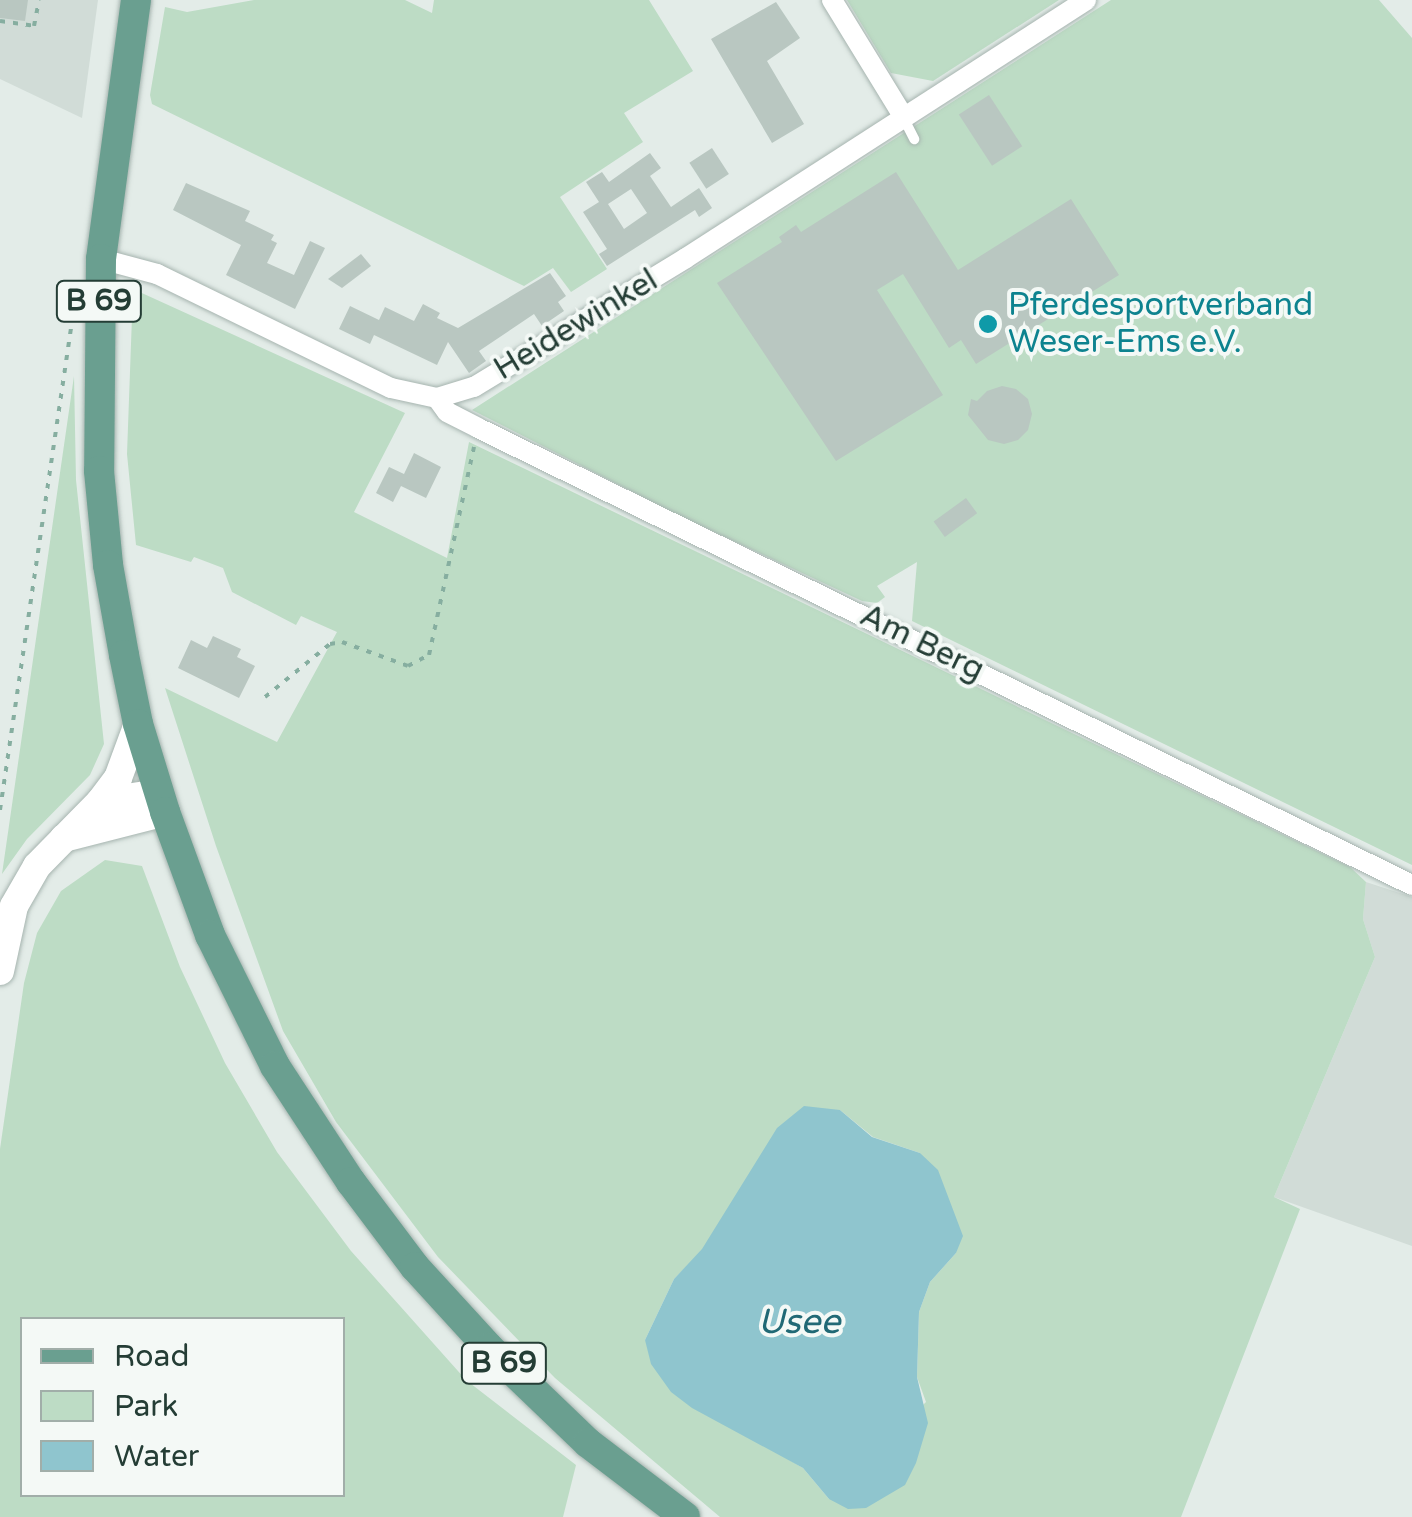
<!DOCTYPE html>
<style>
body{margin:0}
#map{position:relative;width:1412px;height:1517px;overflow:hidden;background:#e3ece8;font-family:"Varela Round",sans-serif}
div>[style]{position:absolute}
.built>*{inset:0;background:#d1dcd7}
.green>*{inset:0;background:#bddcc5}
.water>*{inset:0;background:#8fc5ce}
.building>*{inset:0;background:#b9c7c1;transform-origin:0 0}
.path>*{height:4px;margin-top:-2px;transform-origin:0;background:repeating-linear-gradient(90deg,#86aea0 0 5px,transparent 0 13px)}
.roads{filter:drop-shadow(0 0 2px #a6b4af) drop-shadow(0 0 2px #a6b4af)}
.service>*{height:10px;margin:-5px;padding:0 5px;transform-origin:5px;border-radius:5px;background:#fff}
.minor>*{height:20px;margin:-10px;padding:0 10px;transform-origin:10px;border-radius:10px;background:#fff}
.secondary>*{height:28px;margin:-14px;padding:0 14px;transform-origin:14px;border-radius:14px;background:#fff}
.primary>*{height:30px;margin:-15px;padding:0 15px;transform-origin:15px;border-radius:15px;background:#6a9f90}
.dots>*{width:28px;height:28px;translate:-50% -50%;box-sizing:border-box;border:5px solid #f4f9f6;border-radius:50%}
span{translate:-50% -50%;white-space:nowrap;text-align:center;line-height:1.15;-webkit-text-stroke:8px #f4f9f6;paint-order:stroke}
.shield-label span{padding:2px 8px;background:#f4f9f6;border:2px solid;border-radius:8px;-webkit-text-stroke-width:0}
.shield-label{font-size:30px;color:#243d35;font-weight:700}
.culture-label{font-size:32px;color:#0d838f}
.left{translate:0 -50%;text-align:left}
.street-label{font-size:32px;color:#243d35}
.water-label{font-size:35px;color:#216975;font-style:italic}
.legend{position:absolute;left:20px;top:1317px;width:325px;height:180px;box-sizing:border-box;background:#f4f9f6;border:2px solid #a1aea9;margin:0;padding:12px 18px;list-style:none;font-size:30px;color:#243d35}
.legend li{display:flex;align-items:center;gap:20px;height:50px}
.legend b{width:50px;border:2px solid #a1aea9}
</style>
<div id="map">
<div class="built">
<i style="clip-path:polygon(0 0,98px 0,82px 118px,0 79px)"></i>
<i style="clip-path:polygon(1366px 882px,1412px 897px,1412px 1246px,1274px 1197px,1375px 957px,1363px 919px)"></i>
</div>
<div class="green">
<i style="clip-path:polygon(254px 0,405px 0,432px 13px,434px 0,649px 0,693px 71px,624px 113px,643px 142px,560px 197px,607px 269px,571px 292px,553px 268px,524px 286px,152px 104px,150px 95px,165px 7px,187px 12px)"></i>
<i style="clip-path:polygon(847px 0,1059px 0,933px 81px,891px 73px)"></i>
<i style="clip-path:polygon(1111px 0,1379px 0,1412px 38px,1412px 865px,912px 621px,917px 562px,877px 586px,885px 597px,877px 603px,862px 601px,682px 517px,472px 410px)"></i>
<i style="clip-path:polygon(evenodd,133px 289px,405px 413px,354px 512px,447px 558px,469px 442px,1350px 867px,1366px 882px,1363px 919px,1375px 957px,1274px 1197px,1300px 1209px,1181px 1517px,720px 1517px,555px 1378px,438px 1257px,336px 1122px,283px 1031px,216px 846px,165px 688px,277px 742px,337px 632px,301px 616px,296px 625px,232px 592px,223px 568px,194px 557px,191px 562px,136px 545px,127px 454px,133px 289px,840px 1110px,873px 1137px,920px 1153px,956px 1253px,930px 1282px,919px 1312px,917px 1377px,926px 1402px,829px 1499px,803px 1468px,738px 1430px,645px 1340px,674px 1279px,840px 1110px)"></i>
<i style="clip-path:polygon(74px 376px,76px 480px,104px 744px,90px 775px,27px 839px,2px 874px)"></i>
<i style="clip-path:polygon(evenodd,105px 860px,142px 866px,180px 967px,225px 1063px,277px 1152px,351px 1251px,466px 1380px,576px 1465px,563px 1517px,0 1517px,0 1149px,24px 983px,37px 933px,61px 891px,105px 860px,22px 1320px,342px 1320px,342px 1494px,22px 1494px,22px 1320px)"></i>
</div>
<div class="water">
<i style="clip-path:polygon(804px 1106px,840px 1110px,872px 1137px,920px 1153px,938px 1170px,963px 1236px,956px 1253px,930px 1282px,919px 1312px,917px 1377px,928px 1423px,916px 1463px,905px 1485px,866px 1508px,848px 1509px,829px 1499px,803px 1468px,692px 1408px,671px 1392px,651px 1364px,645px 1340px,674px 1279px,702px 1249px,777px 1128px)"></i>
</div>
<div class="building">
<i style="clip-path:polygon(0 0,28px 0,25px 21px,0 18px)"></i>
<i style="clip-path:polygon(776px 2px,800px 38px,767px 61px,804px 124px,772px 143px,711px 39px)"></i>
<i style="left:989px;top:95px;width:61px;height:36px;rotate:57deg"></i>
<i style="left:712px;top:148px;width:31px;height:27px;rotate:57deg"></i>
<i style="clip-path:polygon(evenodd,650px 153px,661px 168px,650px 176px,671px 207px,699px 188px,712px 208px,699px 217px,695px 210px,607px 266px,599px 254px,607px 249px,583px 212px,599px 202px,586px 182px,602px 172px,609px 182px,650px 153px,631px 189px,647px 213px,624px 229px,608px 204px,631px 189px)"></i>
<i style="clip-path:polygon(896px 172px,958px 270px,1071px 199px,1119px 275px,976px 364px,961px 340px,949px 348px,903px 274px,877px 290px,943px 395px,836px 461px,717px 283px,782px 242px,779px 237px,796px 225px,801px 232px)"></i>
<i style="clip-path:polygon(186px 183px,250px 211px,245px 221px,274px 235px,271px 240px,277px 243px,267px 263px,294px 275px,310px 241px,325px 248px,295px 309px,226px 275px,241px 245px,173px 210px)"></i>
<i style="clip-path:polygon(361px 254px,371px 266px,342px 288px,328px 279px)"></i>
<i style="clip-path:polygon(550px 273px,566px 296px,558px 302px,564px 311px,542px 326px,534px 314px,479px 351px,486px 361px,469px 373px,448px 342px,437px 365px,374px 335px,370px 344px,339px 329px,350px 306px,379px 320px,385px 307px,414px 321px,423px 304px,440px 313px,437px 318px,458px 328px)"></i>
<i style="clip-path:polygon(1002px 386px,1016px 389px,1028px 399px,1032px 414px,1028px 430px,1018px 440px,1004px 444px,988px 440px,968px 415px,971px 399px,977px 401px,987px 391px)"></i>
<i style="clip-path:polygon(414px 453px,441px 467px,426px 498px,401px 486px,393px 502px,376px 493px,389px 467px,404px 474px)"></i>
<i style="left:966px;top:498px;width:19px;height:40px;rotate:54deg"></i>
<i style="clip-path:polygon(213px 636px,241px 649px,237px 657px,255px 666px,239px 698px,178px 668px,191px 640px,207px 648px)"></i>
</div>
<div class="path">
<i style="left:0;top:21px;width:34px;rotate:8deg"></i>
<i style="left:34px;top:26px;width:26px;rotate:-79deg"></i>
<i style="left:265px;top:697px;width:84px;rotate:-39.2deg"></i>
<i style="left:330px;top:644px;width:12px;rotate:-9deg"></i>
<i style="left:342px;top:642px;width:70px;rotate:20deg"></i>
<i style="left:408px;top:666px;width:24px;rotate:-28deg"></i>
<i style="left:429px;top:655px;width:213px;rotate:-77.8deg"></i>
<i style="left:0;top:810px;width:514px;rotate:-81.62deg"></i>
</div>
<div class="roads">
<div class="service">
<i style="left:903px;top:117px;width:25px;rotate:63deg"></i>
</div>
<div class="minor">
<i style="left:832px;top:0;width:136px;rotate:58.5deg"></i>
<i style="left:101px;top:259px;width:58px;rotate:15deg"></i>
<i style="left:157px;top:274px;width:260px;rotate:26deg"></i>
<i style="left:391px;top:388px;width:47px;rotate:12.3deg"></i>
<i style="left:437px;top:398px;width:39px;rotate:-17deg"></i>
<i style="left:474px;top:387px;width:248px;rotate:-31.3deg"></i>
<i style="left:686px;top:258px;width:476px;rotate:-32.8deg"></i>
<i style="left:437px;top:398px;width:17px;rotate:54deg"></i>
<i style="left:447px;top:412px;width:35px;rotate:27deg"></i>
<i style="left:478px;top:428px;width:1040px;rotate:26.07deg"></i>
</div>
<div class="secondary">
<i style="left:100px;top:802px;width:30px;rotate:-53deg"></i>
<i style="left:118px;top:778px;width:58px;rotate:-69.7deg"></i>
<i style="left:64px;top:838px;width:104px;rotate:-14.4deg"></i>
<i style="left:0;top:971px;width:66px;rotate:-77.8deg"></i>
<i style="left:14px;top:906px;width:46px;rotate:-60.1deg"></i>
<i style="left:37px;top:866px;width:90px;rotate:-45.5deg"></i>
<i style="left:100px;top:802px;width:59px;rotate:-8.8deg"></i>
</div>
<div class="primary">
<i style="left:136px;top:0;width:261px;rotate:97.7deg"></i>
<i style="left:101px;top:259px;width:212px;rotate:90.5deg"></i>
<i style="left:99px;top:471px;width:94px;rotate:84.5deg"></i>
<i style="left:108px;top:565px;width:91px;rotate:79.9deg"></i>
<i style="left:124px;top:655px;width:70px;rotate:78.5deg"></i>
<i style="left:138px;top:724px;width:92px;rotate:72.9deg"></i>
<i style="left:165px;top:812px;width:131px;rotate:69.9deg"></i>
<i style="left:210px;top:935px;width:146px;rotate:63.6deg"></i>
<i style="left:275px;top:1066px;width:139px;rotate:56.8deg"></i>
<i style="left:351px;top:1182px;width:106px;rotate:53deg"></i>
<i style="left:415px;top:1267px;width:110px;rotate:47.6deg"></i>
<i style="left:489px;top:1348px;width:137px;rotate:43.8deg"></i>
<i style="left:588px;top:1443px;width:122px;rotate:37.3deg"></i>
</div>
</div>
<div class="dots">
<i style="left:988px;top:324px;background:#0f9aa8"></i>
</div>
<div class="shield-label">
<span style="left:99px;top:301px">B 69</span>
<span style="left:504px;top:1363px">B 69</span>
</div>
<div class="culture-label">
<span class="left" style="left:1008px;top:324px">Pferdesportverband<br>Weser-Ems e.V.</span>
</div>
<div class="street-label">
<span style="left:576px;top:325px;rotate:-31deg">Heidewinkel</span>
<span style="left:922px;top:643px;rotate:26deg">Am Berg</span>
</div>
<div class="water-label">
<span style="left:799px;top:1322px">Usee</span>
</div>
<ul class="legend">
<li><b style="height:12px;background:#6a9f90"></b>Road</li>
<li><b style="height:28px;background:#bddcc5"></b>Park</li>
<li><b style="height:28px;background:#8fc5ce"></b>Water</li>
</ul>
</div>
